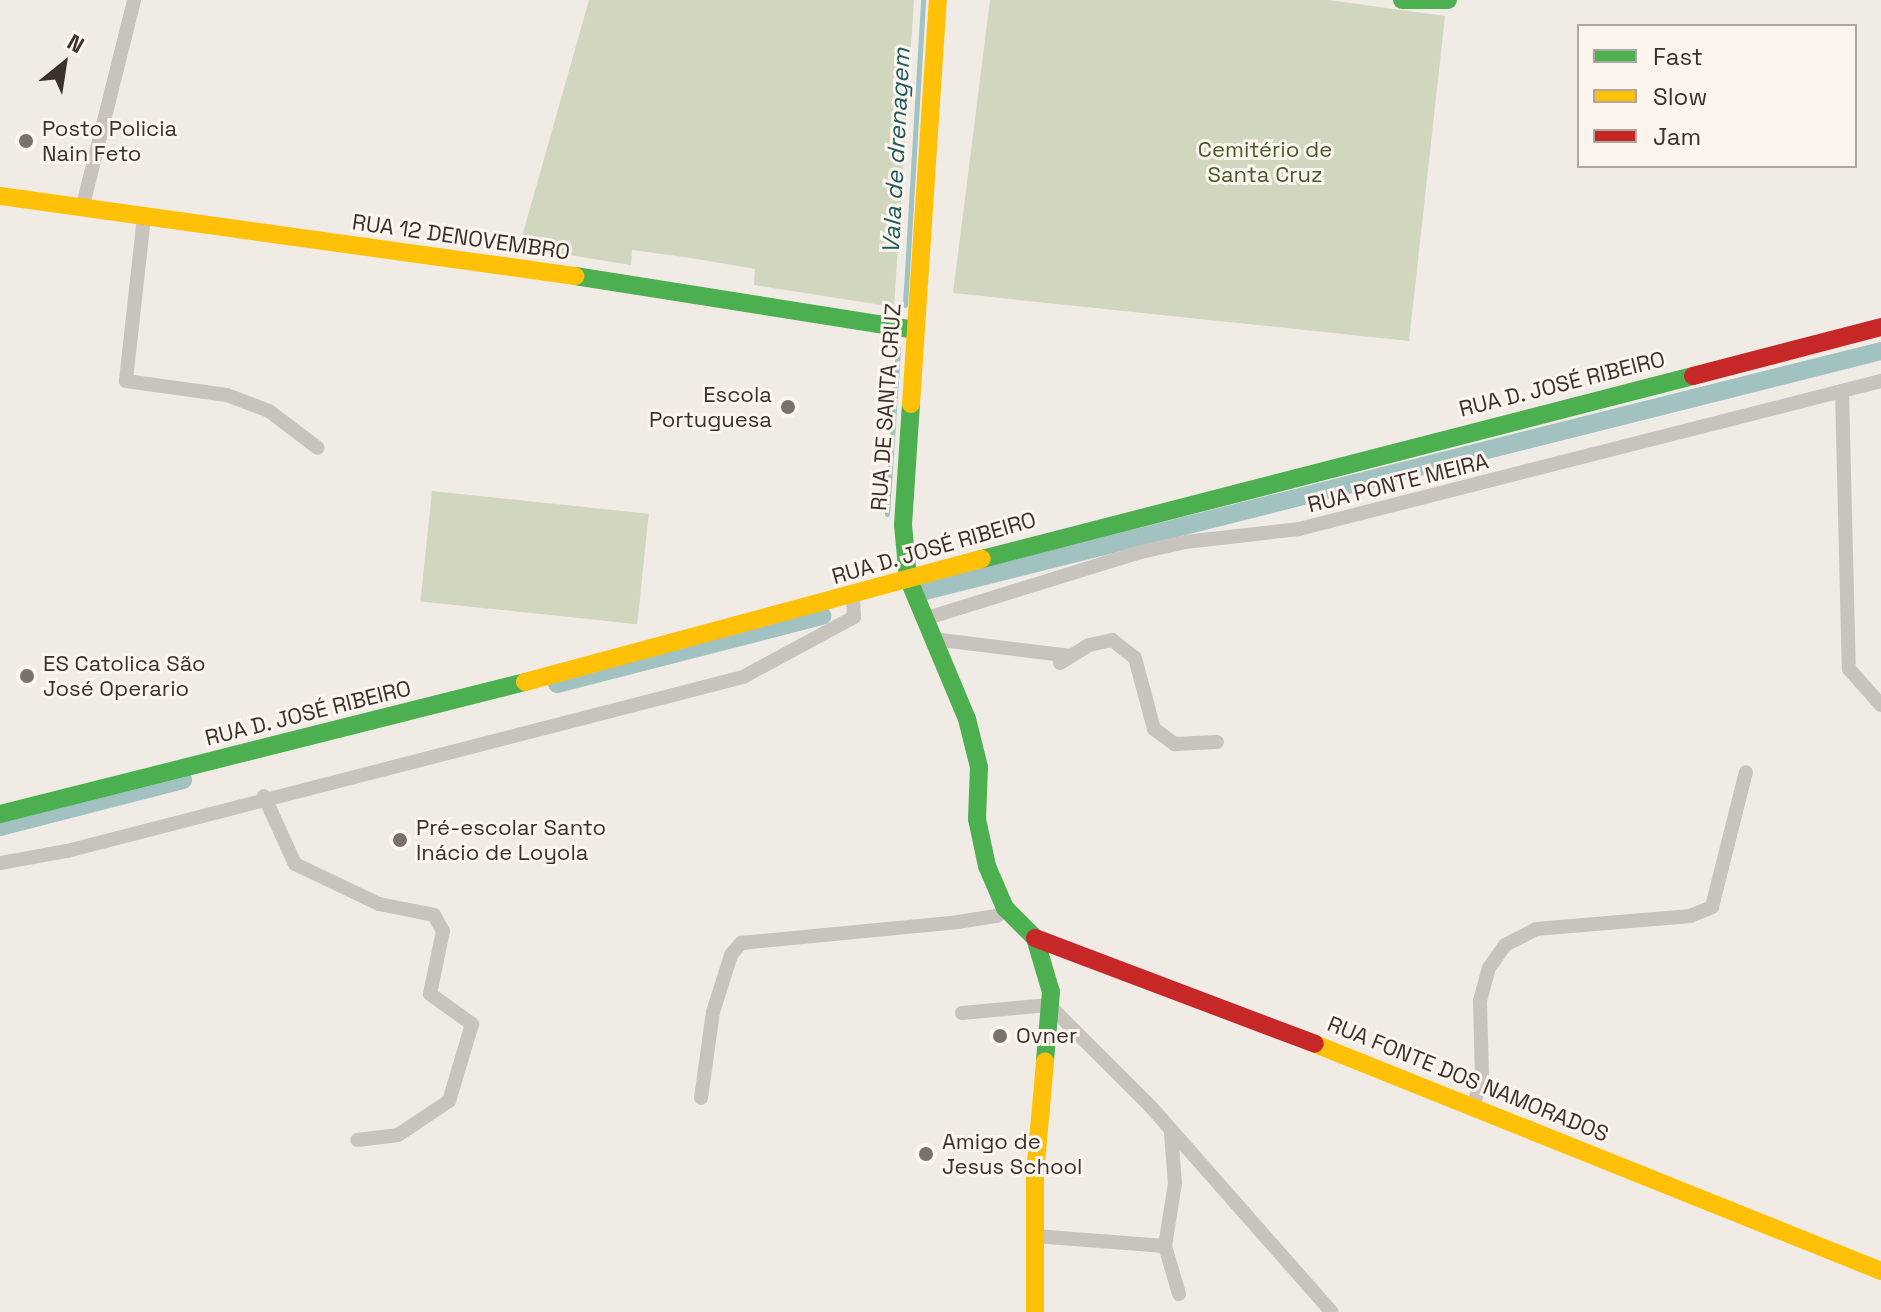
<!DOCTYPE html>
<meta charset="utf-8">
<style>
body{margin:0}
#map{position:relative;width:1881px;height:1312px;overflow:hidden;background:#f0ebe5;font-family:"Space Grotesk",sans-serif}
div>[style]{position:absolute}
.green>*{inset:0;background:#d1d6bf;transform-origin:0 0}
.stream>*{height:5px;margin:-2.5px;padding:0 2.5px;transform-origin:2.5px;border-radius:2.5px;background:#a1c2c1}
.canal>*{height:18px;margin:-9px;padding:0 9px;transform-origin:9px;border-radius:9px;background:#a1c2c1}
.street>*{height:14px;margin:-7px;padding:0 7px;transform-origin:7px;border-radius:7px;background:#c9c3be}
.fast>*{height:18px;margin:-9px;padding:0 9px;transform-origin:9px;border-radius:9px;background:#4caf50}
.slow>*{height:18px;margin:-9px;padding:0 9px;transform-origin:9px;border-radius:9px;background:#ffc107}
.jam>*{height:18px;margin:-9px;padding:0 9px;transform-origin:9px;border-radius:9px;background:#c62828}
.dots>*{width:22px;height:22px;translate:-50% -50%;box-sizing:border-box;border:4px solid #fbf5ee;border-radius:50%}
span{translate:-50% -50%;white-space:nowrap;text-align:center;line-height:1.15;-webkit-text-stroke:6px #fbf5ee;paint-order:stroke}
.poi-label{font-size:22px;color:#3b302b}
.left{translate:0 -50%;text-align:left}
.right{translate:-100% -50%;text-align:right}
.park-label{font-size:22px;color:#4a5a2e}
.street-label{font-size:22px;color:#3b302b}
.water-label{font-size:24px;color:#1f5a5e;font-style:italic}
.legend{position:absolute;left:1577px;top:24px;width:280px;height:144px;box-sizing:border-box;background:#fbf5ee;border:2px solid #aea6a0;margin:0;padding:10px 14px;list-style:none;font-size:24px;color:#3b302b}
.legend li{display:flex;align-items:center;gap:16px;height:40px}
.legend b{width:40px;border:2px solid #aea6a0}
.north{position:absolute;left:24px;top:24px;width:80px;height:80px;-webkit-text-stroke:6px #fbf5ee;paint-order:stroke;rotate:30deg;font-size:22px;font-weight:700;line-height:32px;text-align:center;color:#3b302b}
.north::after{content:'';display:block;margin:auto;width:28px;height:36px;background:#3b302b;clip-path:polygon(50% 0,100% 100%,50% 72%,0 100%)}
</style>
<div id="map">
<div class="green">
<i style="clip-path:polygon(589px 0,914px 0,894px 307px,754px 285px,755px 269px,691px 258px,632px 250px,631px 265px,519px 247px)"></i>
<i style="clip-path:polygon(990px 0,1328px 0,1445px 16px,1409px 341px,953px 293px)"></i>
<i style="left:432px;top:491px;width:218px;height:111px;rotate:6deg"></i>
</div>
<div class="stream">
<i style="left:905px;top:305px;width:306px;rotate:-86.6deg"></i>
<i style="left:887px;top:514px;width:166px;rotate:-86.2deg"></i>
</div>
<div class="canal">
<i style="left:925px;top:591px;width:986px;rotate:-14.09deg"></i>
<i style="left:557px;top:684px;width:274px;rotate:-14.4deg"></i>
<i style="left:0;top:827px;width:189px;rotate:-14.4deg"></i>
</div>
<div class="street">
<i style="left:82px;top:209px;width:215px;rotate:-76deg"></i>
<i style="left:144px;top:217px;width:165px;rotate:96.3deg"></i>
<i style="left:126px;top:381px;width:102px;rotate:7.9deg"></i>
<i style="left:227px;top:395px;width:45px;rotate:20.9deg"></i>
<i style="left:269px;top:411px;width:61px;rotate:37.1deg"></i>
<i style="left:1842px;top:391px;width:278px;rotate:88.6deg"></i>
<i style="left:1849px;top:669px;width:48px;rotate:48.4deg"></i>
<i style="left:924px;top:619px;width:223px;rotate:-17.2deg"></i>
<i style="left:1137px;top:553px;width:49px;rotate:-12.9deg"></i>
<i style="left:1185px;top:542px;width:115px;rotate:-6.5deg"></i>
<i style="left:1299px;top:529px;width:601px;rotate:-14.27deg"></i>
<i style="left:933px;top:639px;width:139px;rotate:7deg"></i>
<i style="left:1060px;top:663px;width:34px;rotate:-32deg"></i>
<i style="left:1089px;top:645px;width:24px;rotate:-12deg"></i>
<i style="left:1112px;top:640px;width:29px;rotate:38deg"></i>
<i style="left:1135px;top:658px;width:73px;rotate:75deg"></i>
<i style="left:1154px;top:729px;width:26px;rotate:36deg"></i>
<i style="left:1175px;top:744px;width:42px;rotate:-2.7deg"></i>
<i style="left:264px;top:796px;width:75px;rotate:65.5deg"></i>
<i style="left:295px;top:864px;width:93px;rotate:25.5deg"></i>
<i style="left:379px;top:904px;width:56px;rotate:11.3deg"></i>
<i style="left:434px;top:915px;width:18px;rotate:61deg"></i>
<i style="left:443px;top:931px;width:64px;rotate:101.7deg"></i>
<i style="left:430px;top:994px;width:52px;rotate:35.5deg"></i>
<i style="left:472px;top:1024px;width:80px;rotate:106.6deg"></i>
<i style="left:449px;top:1101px;width:61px;rotate:146.3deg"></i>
<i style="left:398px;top:1135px;width:41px;rotate:173deg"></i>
<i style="left:0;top:863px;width:68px;rotate:-10.2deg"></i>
<i style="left:67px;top:851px;width:698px;rotate:-14.43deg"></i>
<i style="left:743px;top:677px;width:126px;rotate:-28.4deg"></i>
<i style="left:854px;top:617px;width:21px;rotate:-93deg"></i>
<i style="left:962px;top:1013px;width:87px;rotate:-5.3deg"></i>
<i style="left:1049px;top:1005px;width:144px;rotate:45deg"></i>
<i style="left:1151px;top:1107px;width:273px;rotate:48.6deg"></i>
<i style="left:701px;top:1098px;width:87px;rotate:-82.1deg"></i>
<i style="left:713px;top:1012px;width:60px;rotate:-72.5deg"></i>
<i style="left:731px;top:955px;width:16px;rotate:-50deg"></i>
<i style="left:741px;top:943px;width:218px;rotate:-5.5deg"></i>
<i style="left:958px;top:922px;width:39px;rotate:-9deg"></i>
<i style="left:997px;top:916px;width:11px;rotate:-45deg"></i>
<i style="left:1473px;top:1107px;width:30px;rotate:-73deg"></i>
<i style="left:1482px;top:1078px;width:77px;rotate:-91.5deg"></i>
<i style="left:1480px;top:1001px;width:34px;rotate:-75deg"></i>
<i style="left:1489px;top:968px;width:28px;rotate:-55deg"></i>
<i style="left:1505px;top:945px;width:35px;rotate:-27deg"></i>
<i style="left:1536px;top:929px;width:155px;rotate:-4.8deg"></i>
<i style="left:1690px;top:916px;width:24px;rotate:-22deg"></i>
<i style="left:1712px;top:907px;width:139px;rotate:-75.9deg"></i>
<i style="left:1171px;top:1134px;width:49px;rotate:85.3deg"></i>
<i style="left:1175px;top:1183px;width:64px;rotate:99deg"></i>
<i style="left:1165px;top:1246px;width:50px;rotate:73.7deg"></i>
<i style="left:1035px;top:1236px;width:130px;rotate:4.4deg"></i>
</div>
<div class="fast">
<i style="left:1402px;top:0;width:46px"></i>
<i style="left:575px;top:276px;width:344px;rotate:9deg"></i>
<i style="left:911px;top:404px;width:121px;rotate:93.8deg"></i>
<i style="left:903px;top:525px;width:53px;rotate:84.6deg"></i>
<i style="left:908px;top:578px;width:153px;rotate:67.3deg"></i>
<i style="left:967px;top:719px;width:49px;rotate:76deg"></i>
<i style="left:979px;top:767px;width:52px;rotate:92.2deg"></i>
<i style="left:977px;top:819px;width:48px;rotate:78deg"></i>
<i style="left:987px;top:866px;width:46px;rotate:66.8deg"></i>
<i style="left:1005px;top:908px;width:42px;rotate:45deg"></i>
<i style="left:1035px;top:938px;width:56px;rotate:73.5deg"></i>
<i style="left:1051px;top:992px;width:69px;rotate:95deg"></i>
<i style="left:982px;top:559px;width:734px;rotate:-14.43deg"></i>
<i style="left:0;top:814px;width:541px;rotate:-14.11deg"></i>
</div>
<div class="slow">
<i style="left:0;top:196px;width:581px;rotate:7.92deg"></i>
<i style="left:911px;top:404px;width:405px;rotate:-86.2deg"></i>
<i style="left:525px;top:682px;width:473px;rotate:-15.1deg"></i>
<i style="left:1315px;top:1044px;width:610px;rotate:21.85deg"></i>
<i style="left:1035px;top:1312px;width:138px;rotate:-90deg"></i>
<i style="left:1035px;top:1174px;width:113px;rotate:-84.9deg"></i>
</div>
<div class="jam">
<i style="left:1693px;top:376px;width:194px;rotate:-14.6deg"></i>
<i style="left:1035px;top:938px;width:299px;rotate:20.7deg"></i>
</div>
<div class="dots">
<i style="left:26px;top:141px;background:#7a716c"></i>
<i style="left:788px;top:407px;background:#7a716c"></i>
<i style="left:27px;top:676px;background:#7a716c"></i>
<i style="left:400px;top:840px;background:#7a716c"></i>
<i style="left:1000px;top:1036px;background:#7a716c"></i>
<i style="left:926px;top:1154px;background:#7a716c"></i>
</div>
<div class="poi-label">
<span class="left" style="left:42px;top:141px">Posto Policia<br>Nain Feto</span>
<span class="right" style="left:772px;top:407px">Escola<br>Portuguesa</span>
<span class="left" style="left:43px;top:676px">ES Catolica São<br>José Operario</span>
<span class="left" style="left:416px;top:840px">Pré-escolar Santo<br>Inácio de Loyola</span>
<span class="left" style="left:1016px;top:1036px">Ovner</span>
<span class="left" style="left:942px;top:1154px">Amigo de<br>Jesus School</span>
</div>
<div class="park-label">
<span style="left:1265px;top:162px">Cemitério de<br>Santa Cruz</span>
</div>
<div class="street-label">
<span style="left:461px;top:237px;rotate:8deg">RUA 12 DENOVEMBRO</span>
<span style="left:1562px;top:384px;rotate:-14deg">RUA D. JOSÉ RIBEIRO</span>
<span style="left:886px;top:407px;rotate:-86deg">RUA DE SANTA CRUZ</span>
<span style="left:1398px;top:483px;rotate:-14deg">RUA PONTE MEIRA</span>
<span style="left:934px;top:548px;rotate:-16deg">RUA D. JOSÉ RIBEIRO</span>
<span style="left:308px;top:713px;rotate:-14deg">RUA D. JOSÉ RIBEIRO</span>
<span style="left:1468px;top:1079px;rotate:22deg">RUA FONTE DOS NAMORADOS</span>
</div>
<div class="water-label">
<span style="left:896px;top:151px;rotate:-87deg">Vala de drenagem</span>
</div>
<ul class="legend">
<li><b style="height:10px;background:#4caf50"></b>Fast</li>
<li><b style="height:10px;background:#ffc107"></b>Slow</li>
<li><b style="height:10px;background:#c62828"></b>Jam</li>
</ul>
<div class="north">N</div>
</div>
